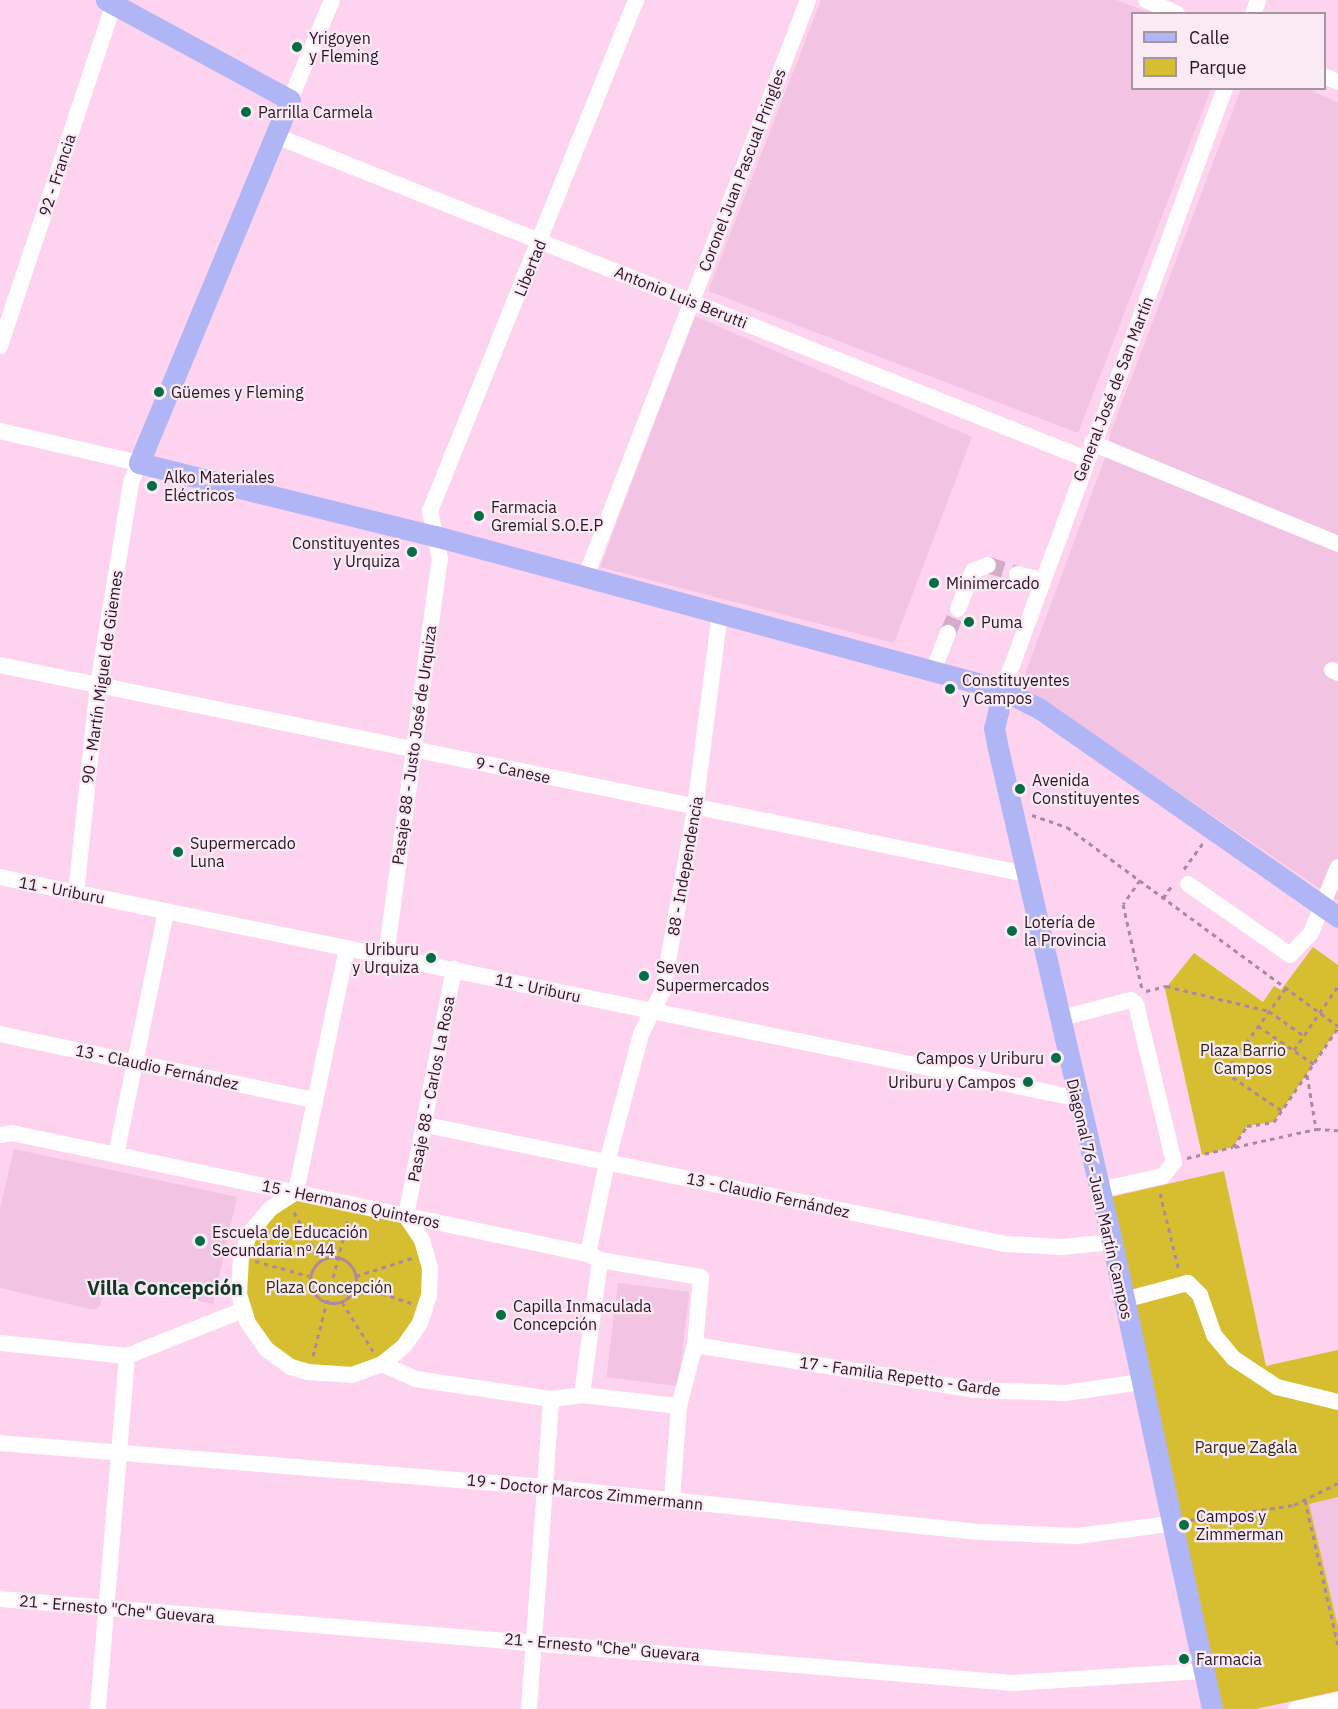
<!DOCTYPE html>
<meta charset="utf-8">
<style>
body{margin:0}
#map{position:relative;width:1338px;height:1709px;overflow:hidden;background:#fed3f0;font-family:"IBM Plex Sans",sans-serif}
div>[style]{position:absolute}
.built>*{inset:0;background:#f2c3e2;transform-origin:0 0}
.green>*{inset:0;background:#d7be30}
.minor-tunnel>*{height:16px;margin-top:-8px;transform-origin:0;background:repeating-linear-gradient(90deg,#d4acc7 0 16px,transparent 0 24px)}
.path>*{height:3px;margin-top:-1.5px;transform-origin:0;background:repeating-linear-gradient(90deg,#ac88a1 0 4.5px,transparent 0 9px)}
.path>.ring{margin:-1.5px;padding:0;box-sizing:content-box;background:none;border:3px solid #ac88a1;border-radius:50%}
.minor>*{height:16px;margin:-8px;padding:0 8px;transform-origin:8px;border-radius:8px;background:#fff}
.major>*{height:21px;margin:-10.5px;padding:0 10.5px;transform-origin:10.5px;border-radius:10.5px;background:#b0b5f5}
.dots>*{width:16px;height:16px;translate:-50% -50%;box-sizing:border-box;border:3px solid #f9eaf4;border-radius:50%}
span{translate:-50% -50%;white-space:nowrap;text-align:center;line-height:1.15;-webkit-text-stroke:4.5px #f9eaf4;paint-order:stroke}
.poi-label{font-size:16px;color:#2c1225}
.left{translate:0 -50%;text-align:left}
.right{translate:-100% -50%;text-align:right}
.street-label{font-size:16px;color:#2c1225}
.park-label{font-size:16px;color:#2e2911}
.quarter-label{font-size:20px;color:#0f3a25;font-weight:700}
.legend{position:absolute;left:1131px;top:12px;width:195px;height:78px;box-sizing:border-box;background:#f9eaf4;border:2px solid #a794a1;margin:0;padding:8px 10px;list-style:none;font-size:18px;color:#2c1225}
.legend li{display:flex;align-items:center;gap:12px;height:30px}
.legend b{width:30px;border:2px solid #a794a1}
</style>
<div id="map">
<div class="built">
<i style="clip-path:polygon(821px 0,1116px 0,1151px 13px,1132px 14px,1132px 88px,1211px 89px,1078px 433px,708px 291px)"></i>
<i style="clip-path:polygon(1241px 89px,1309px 89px,1338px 103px,1338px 901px,1021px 685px,1108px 450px,1110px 434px)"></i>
<i style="clip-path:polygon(695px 316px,972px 437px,894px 643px,600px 567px)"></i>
<i style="clip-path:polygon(14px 1149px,237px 1197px,213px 1304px,106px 1280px,100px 1306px,94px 1310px,0 1288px,0 1209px)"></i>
<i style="left:618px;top:1283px;width:72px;height:95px;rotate:7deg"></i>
<i style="clip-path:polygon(1338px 1497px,1338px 1627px,1309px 1504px)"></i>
</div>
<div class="green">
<i style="clip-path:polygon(1313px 947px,1338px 965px,1338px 1028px,1274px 1122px,1247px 1126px,1233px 1147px,1202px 1155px,1165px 989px,1194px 953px,1263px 1002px,1274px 986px,1281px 990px)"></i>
<i style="clip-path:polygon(1224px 1171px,1266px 1366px,1338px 1350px,1338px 1497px,1309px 1504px,1338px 1627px,1338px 1691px,1256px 1709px,1221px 1709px,1111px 1197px)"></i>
<i style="clip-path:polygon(285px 1197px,406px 1216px,430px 1268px,404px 1346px,352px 1375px,291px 1367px,248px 1323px,240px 1263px,250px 1233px)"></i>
</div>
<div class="minor-tunnel">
<i style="left:988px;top:565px;width:30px;rotate:17deg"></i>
<i style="left:948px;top:633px;width:26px;rotate:-67deg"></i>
</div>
<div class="path">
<i style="left:1032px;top:815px;width:37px;rotate:19deg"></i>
<i style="left:1067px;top:827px;width:336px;rotate:36.3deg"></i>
<i style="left:1184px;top:869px;width:32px;rotate:-54deg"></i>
<i style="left:1140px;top:880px;width:29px;rotate:125deg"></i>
<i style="left:1123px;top:904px;width:87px;rotate:77.4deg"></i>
<i style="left:1163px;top:898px;width:17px;rotate:-54deg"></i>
<i style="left:1146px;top:991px;width:21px;rotate:-14deg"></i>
<i style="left:1166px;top:986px;width:106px;rotate:13.6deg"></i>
<i style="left:1269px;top:1011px;width:43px;rotate:35.5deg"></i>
<i style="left:1258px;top:1026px;width:68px;rotate:34.2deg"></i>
<i style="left:1294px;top:1050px;width:78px;rotate:-55.5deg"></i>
<i style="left:1307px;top:1075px;width:54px;rotate:80.4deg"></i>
<i style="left:1281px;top:1110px;width:68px;rotate:-145.8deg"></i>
<i style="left:1225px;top:1072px;width:104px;rotate:-54deg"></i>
<i style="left:1235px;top:1147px;width:83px;rotate:-12.5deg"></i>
<i style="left:1316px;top:1129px;width:22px;rotate:3deg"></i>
<i style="left:1187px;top:1158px;width:47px;rotate:-13.4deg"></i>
<i style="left:1233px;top:1147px;width:25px;rotate:-56deg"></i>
<i style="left:1247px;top:1126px;width:27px;rotate:-8deg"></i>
<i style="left:1274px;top:1122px;width:114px;rotate:-55.8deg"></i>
<i style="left:1160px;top:1193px;width:80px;rotate:76.3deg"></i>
<i style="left:294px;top:1212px;width:55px;rotate:61.6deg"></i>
<i class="ring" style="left:310px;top:1257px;width:43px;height:43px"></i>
<i style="left:255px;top:1261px;width:56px;rotate:15.5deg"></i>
<i style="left:356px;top:1276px;width:59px;rotate:-17.8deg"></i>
<i style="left:356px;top:1285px;width:58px;rotate:18.1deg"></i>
<i style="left:342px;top:1302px;width:58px;rotate:57.7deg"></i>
<i style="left:313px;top:1356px;width:140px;rotate:-75.6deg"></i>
<i style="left:1305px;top:1500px;width:149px;rotate:77.2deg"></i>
<i style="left:1190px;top:1520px;width:105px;rotate:-8.2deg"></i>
<i style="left:1294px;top:1505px;width:49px;rotate:-26.6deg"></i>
</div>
<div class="minor">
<i style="left:1146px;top:0;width:34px;rotate:24deg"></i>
<i style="left:1253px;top:14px;width:15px;rotate:-70deg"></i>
<i style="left:1324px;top:76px;width:15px;rotate:23deg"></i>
<i style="left:290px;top:100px;width:108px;rotate:-67.2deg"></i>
<i style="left:276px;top:136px;width:872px;rotate:21.74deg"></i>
<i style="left:0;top:346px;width:365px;rotate:-71.6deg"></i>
<i style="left:0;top:431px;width:143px;rotate:13deg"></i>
<i style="left:139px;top:463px;width:22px;rotate:112deg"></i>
<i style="left:131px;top:483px;width:204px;rotate:99.3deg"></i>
<i style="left:98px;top:684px;width:210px;rotate:96deg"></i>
<i style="left:1092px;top:443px;width:266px;rotate:22.3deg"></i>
<i style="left:1017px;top:574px;width:25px;rotate:14deg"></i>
<i style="left:586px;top:576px;width:617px;rotate:-68.92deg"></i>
<i style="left:958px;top:609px;width:41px;rotate:-68.5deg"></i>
<i style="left:973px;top:571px;width:16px;rotate:-22deg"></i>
<i style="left:0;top:665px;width:1047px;rotate:11.51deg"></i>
<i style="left:1332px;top:670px;width:7px;rotate:27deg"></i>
<i style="left:933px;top:671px;width:41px;rotate:-68.5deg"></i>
<i style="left:1003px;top:690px;width:642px;rotate:-69.76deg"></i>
<i style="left:0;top:877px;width:1098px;rotate:11.61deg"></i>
<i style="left:1188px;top:884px;width:124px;rotate:34.8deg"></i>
<i style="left:1290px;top:955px;width:30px;rotate:-46deg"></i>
<i style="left:1311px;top:933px;width:71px;rotate:-67.8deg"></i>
<i style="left:386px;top:956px;width:401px;rotate:-82.3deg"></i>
<i style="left:440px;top:559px;width:49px;rotate:-101.8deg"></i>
<i style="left:430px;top:511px;width:551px;rotate:-68.04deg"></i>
<i style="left:1058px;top:1019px;width:75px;rotate:-14.6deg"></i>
<i style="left:1131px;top:1000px;width:6px;rotate:39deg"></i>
<i style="left:1136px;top:1004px;width:163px;rotate:76.5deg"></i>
<i style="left:1174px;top:1162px;width:18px;rotate:128deg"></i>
<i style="left:1163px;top:1176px;width:65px;rotate:167.5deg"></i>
<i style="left:0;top:1034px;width:321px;rotate:11.9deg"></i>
<i style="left:426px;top:1125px;width:591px;rotate:11.61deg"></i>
<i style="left:1005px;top:1244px;width:57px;rotate:3deg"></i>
<i style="left:1062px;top:1247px;width:50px;rotate:-5.7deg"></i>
<i style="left:0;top:1135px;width:12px;rotate:-9deg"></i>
<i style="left:12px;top:1133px;width:589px;rotate:11.86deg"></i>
<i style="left:588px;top:1254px;width:13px;rotate:27deg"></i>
<i style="left:600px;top:1260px;width:102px;rotate:9.6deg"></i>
<i style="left:701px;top:1277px;width:68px;rotate:95deg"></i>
<i style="left:695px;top:1345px;width:63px;rotate:104.7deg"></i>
<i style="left:679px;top:1406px;width:94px;rotate:94.3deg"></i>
<i style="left:116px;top:1155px;width:249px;rotate:-78.4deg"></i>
<i style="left:296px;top:1192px;width:31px;rotate:147deg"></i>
<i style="left:270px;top:1209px;width:31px;rotate:130deg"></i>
<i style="left:250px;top:1233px;width:26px;rotate:111deg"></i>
<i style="left:241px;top:1257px;width:37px;rotate:93deg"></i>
<i style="left:239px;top:1294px;width:30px;rotate:73deg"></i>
<i style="left:248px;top:1323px;width:32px;rotate:55deg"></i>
<i style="left:266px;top:1349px;width:31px;rotate:36deg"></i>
<i style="left:291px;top:1367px;width:18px;rotate:16deg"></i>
<i style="left:308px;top:1372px;width:44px;rotate:3.9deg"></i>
<i style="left:352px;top:1375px;width:32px;rotate:-20deg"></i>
<i style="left:382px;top:1364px;width:28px;rotate:-39deg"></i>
<i style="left:404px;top:1346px;width:28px;rotate:-55deg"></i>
<i style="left:420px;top:1323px;width:28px;rotate:-72deg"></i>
<i style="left:429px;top:1296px;width:28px;rotate:-88deg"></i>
<i style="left:430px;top:1268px;width:29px;rotate:-106deg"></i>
<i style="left:422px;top:1240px;width:29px;rotate:-124deg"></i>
<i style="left:406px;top:1216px;width:252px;rotate:-79deg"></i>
<i style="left:296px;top:1192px;width:249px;rotate:-78.2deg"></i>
<i style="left:588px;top:1254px;width:94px;rotate:-78.3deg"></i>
<i style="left:607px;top:1162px;width:132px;rotate:-75.1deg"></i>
<i style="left:641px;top:1034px;width:49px;rotate:-63.4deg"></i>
<i style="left:663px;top:990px;width:185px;rotate:-80deg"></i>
<i style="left:695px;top:808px;width:198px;rotate:-82.7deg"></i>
<i style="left:1124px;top:1300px;width:66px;rotate:-14.9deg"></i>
<i style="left:1188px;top:1283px;width:17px;rotate:45deg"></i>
<i style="left:1200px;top:1295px;width:42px;rotate:70.7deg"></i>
<i style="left:1214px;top:1335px;width:30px;rotate:50deg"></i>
<i style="left:1233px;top:1358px;width:53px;rotate:33.4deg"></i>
<i style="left:1277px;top:1387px;width:63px;rotate:13.8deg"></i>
<i style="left:0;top:1343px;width:128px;rotate:5.8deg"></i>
<i style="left:127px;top:1356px;width:125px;rotate:-21.6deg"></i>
<i style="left:695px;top:1345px;width:285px;rotate:9.1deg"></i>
<i style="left:976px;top:1390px;width:89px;rotate:1.9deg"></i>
<i style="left:1065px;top:1393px;width:77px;rotate:-8.2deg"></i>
<i style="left:382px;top:1364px;width:37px;rotate:24deg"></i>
<i style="left:416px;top:1379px;width:136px;rotate:8.4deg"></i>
<i style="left:551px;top:1399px;width:31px;rotate:-7deg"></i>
<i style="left:582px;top:1395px;width:98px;rotate:6.5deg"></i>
<i style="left:582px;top:1395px;width:136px;rotate:-82.4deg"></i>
<i style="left:0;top:1443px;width:546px;rotate:4.62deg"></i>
<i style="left:544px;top:1487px;width:440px;rotate:5.9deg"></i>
<i style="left:982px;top:1532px;width:95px;rotate:2.4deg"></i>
<i style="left:1077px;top:1536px;width:94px;rotate:-7.4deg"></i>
<i style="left:0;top:1599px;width:1016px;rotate:4.74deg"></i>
<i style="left:1013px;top:1683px;width:190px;rotate:-3.6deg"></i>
<i style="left:98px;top:1709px;width:354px;rotate:-85.3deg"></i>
<i style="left:529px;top:1709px;width:311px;rotate:-85.9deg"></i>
<i style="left:1296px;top:1709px;width:43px;rotate:-12.1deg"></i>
</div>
<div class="major">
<i style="left:106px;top:0;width:209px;rotate:28.5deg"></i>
<i style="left:290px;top:100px;width:393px;rotate:112.6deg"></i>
<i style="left:139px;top:463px;width:305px;rotate:13.9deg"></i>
<i style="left:435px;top:536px;width:589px;rotate:15.17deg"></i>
<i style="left:1003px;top:690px;width:42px;rotate:27.2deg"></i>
<i style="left:1040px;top:709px;width:363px;rotate:34.9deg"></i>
<i style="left:1003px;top:690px;width:39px;rotate:103deg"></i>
<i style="left:994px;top:728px;width:25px;rotate:79deg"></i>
<i style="left:999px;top:753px;width:502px;rotate:76.99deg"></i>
<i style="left:1112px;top:1242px;width:478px;rotate:77.9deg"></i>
</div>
<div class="dots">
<i style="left:297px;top:47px;background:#046d43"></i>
<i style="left:246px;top:112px;background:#046d43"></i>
<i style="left:159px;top:392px;background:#046d43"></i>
<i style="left:152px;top:486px;background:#046d43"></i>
<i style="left:479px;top:516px;background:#046d43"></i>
<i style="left:412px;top:552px;background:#046d43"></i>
<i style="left:934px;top:583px;background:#046d43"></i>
<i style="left:969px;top:622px;background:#046d43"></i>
<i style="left:950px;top:689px;background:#046d43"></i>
<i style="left:1020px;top:789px;background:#046d43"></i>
<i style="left:178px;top:852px;background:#046d43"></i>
<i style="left:1012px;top:931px;background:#046d43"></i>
<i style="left:431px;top:958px;background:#046d43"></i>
<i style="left:644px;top:976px;background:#046d43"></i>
<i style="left:1056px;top:1058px;background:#046d43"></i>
<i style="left:1028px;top:1082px;background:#046d43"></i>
<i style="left:200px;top:1241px;background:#046d43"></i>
<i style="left:501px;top:1315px;background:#046d43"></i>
<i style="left:1184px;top:1525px;background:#046d43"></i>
<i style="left:1184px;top:1659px;background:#046d43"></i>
</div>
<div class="poi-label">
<span class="left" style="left:309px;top:47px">Yrigoyen<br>y Fleming</span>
<span class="left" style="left:258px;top:112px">Parrilla Carmela</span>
<span class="left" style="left:171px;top:392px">Güemes y Fleming</span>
<span class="left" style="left:164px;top:486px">Alko Materiales<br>Eléctricos</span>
<span class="left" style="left:491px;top:516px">Farmacia<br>Gremial S.O.E.P</span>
<span class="right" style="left:400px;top:552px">Constituyentes<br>y Urquiza</span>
<span class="left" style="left:946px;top:583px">Minimercado</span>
<span class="left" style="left:981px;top:622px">Puma</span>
<span class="left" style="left:962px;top:689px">Constituyentes<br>y Campos</span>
<span class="left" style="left:1032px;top:789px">Avenida<br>Constituyentes</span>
<span class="left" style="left:190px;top:852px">Supermercado<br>Luna</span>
<span class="left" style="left:1024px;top:931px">Lotería de<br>la Provincia</span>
<span class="right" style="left:419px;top:958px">Uriburu<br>y Urquiza</span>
<span class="left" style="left:656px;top:976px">Seven<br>Supermercados</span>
<span class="right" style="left:1044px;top:1058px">Campos y Uriburu</span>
<span class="right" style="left:1016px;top:1082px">Uriburu y Campos</span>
<span class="left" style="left:212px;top:1241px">Escuela de Educación<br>Secundaria nº 44</span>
<span class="left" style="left:513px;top:1315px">Capilla Inmaculada<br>Concepción</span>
<span class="left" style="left:1196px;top:1525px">Campos y<br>Zimmerman</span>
<span class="left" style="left:1196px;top:1659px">Farmacia</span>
</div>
<div class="street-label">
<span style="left:742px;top:170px;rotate:-69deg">Coronel Juan Pascual Pringles</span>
<span style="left:57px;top:175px;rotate:-72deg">92 - Francia</span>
<span style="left:530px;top:268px;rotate:-68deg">Libertad</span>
<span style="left:681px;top:297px;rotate:22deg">Antonio Luis Berutti</span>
<span style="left:1113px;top:389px;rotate:-69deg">General José de San Martín</span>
<span style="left:102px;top:677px;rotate:-82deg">90 - Martín Miguel de Güemes</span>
<span style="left:414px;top:745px;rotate:-82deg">Pasaje 88 - Justo José de Urquiza</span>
<span style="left:513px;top:770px;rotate:12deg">9 - Canese</span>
<span style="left:685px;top:866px;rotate:-80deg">88 - Independencia</span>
<span style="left:62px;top:890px;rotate:11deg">11 - Uriburu</span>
<span style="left:538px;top:988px;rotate:12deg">11 - Uriburu</span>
<span style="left:157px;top:1067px;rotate:12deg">13 - Claudio Fernández</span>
<span style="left:431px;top:1089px;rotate:-79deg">Pasaje 88 - Carlos La Rosa</span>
<span style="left:768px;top:1195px;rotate:12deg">13 - Claudio Fernández</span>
<span style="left:1100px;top:1199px;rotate:77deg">Diagonal 76 - Juan Martín Campos</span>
<span style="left:351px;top:1204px;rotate:12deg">15 - Hermanos Quinteros</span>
<span style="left:900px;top:1376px;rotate:8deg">17 - Familia Repetto - Garde</span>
<span style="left:585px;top:1492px;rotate:6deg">19 - Doctor Marcos Zimmermann</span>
<span style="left:117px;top:1609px;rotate:5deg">21 - Ernesto "Che" Guevara</span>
<span style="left:602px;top:1647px;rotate:5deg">21 - Ernesto "Che" Guevara</span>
</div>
<div class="park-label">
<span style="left:1243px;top:1059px">Plaza Barrio<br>Campos</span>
<span style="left:329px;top:1287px">Plaza Concepción</span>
<span style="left:1246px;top:1447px">Parque Zagala</span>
</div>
<div class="quarter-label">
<span style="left:165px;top:1287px">Villa Concepción</span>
</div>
<ul class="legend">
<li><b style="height:8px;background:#b0b5f5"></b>Calle</li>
<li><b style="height:16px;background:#d7be30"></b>Parque</li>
</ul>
</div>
